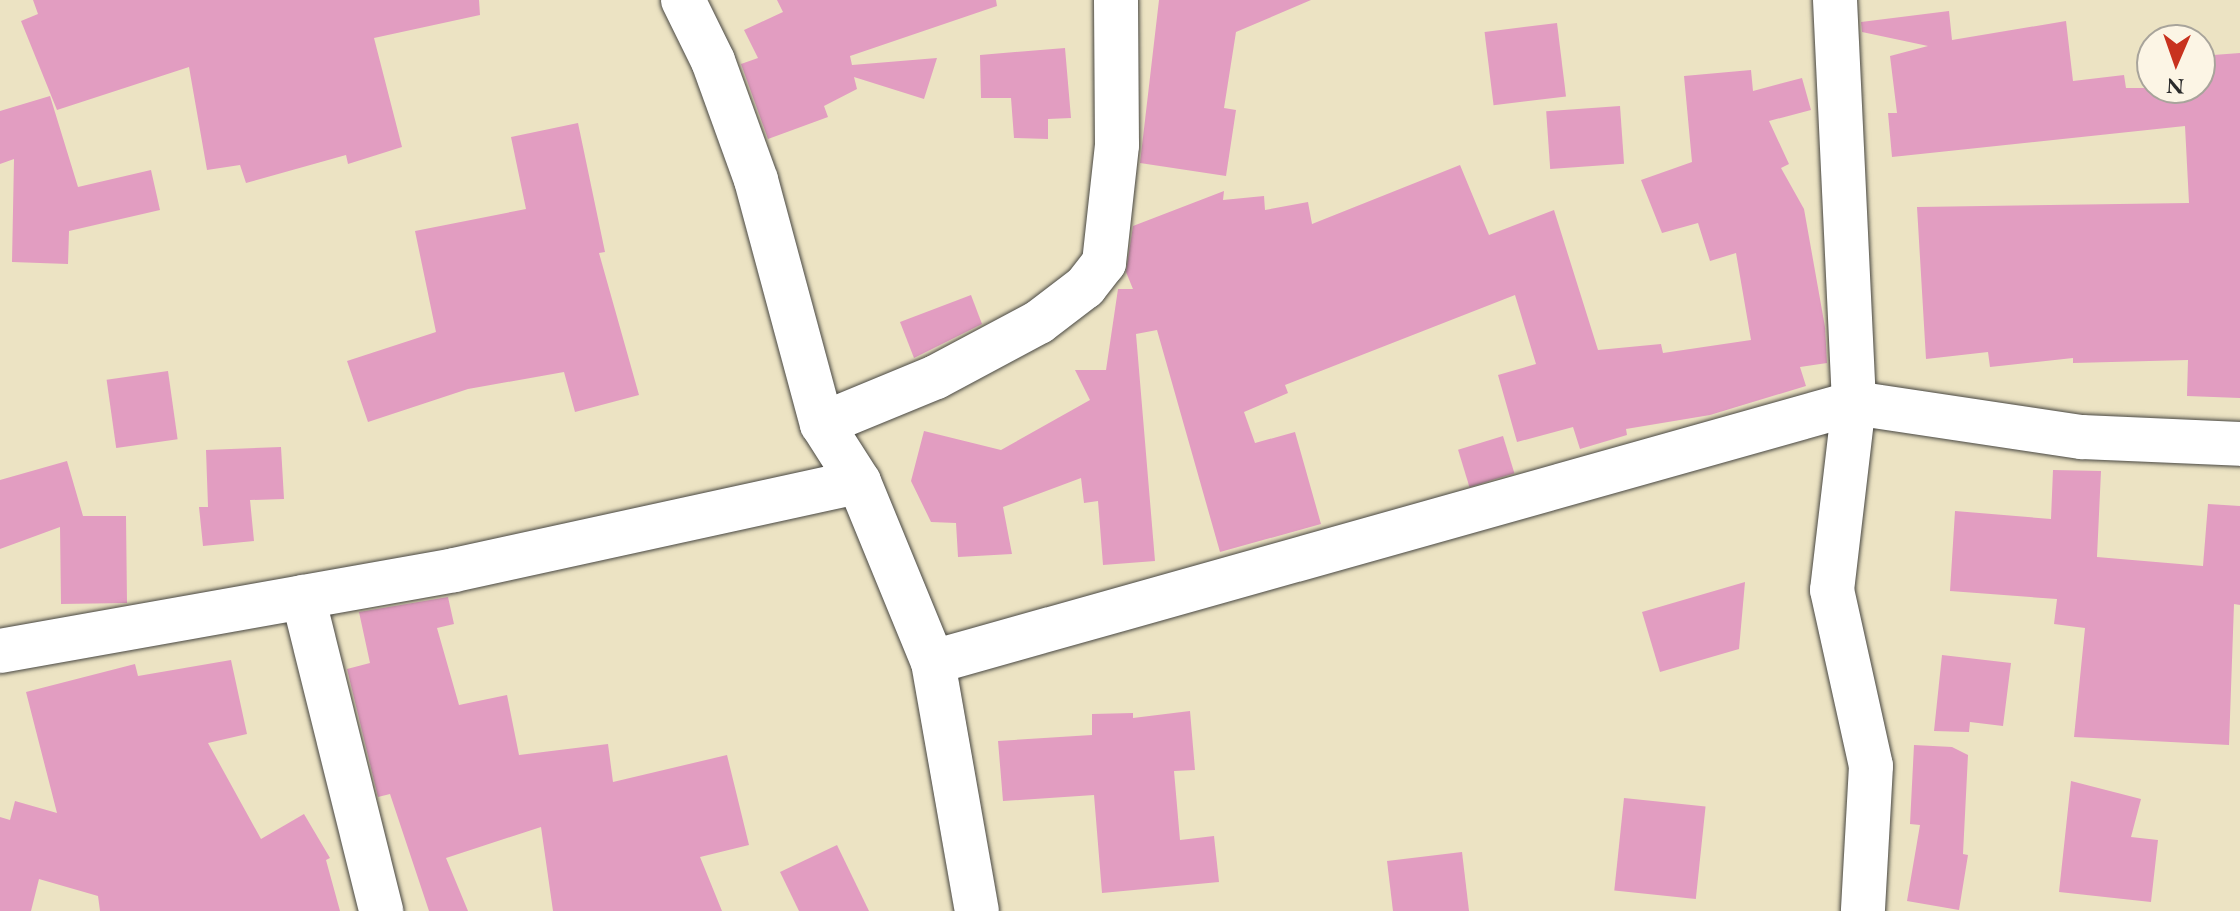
<!DOCTYPE html>
<style>
body{margin:0}
#map{position:relative;width:2240px;height:911px;overflow:hidden;background:#ece3c3;font-family:"EB Garamond",serif}
div>[style]{position:absolute}
.building>*{inset:0;background:#e29dc1;transform-origin:0 0}
.roads{filter:drop-shadow(0 0 2px #484742) drop-shadow(0 0 2px #484742)}
.minor>*{height:44px;margin:-22px;padding:0 22px;transform-origin:22px;border-radius:22px;background:#fff}
span{translate:-50% -50%;white-space:nowrap;text-align:center;line-height:1.15;-webkit-text-stroke:8px #fcf5e5;paint-order:stroke}
.north{position:absolute;left:2136px;top:24px;width:80px;height:80px;box-sizing:border-box;background:#fcf5e5;border:2px solid #a8a49b;border-radius:50%;rotate:182deg;font-size:22px;font-weight:700;line-height:32px;text-align:center;color:#2b2b2b}
.north::after{content:'';display:block;margin:auto;width:28px;height:36px;background:#c8321e;clip-path:polygon(50% 0,100% 100%,50% 72%,0 100%)}
</style>
<div id="map">
<div class="building">
<i style="clip-path:polygon(33px 0,479px 0,480px 15px,374px 38px,402px 147px,348px 164px,346px 155px,246px 183px,240px 165px,207px 170px,189px 67px,57px 110px,21px 21px,38px 14px)"></i>
<i style="clip-path:polygon(777px 0,996px 0,997px 6px,850px 56px,852px 65px,937px 58px,924px 99px,854px 77px,857px 89px,824px 106px,828px 117px,768px 139px,741px 64px,758px 58px,744px 30px,783px 12px)"></i>
<i style="clip-path:polygon(1159px 0,1311px 0,1236px 32px,1224px 108px,1236px 110px,1226px 176px,1140px 163px)"></i>
<i style="clip-path:polygon(1949px 11px,1952px 40px,2066px 21px,2073px 81px,2124px 75px,2126px 88px,2200px 88px,2200px 56px,2240px 53px,2240px 398px,2187px 396px,2188px 360px,2073px 363px,2073px 358px,1990px 367px,1988px 352px,1926px 359px,1917px 207px,2189px 203px,2185px 126px,1892px 157px,1888px 113px,1897px 113px,1890px 56px,1928px 46px,1862px 32px,1861px 22px)"></i>
<i style="left:1557px;top:23px;width:74px;height:73px;rotate:83deg"></i>
<i style="clip-path:polygon(1065px 48px,1071px 118px,1048px 119px,1048px 139px,1014px 138px,1011px 98px,981px 98px,980px 55px)"></i>
<i style="clip-path:polygon(1751px 70px,1753px 91px,1802px 78px,1811px 110px,1769px 121px,1789px 164px,1781px 168px,1804px 209px,1825px 327px,1827px 363px,1800px 367px,1806px 386px,1710px 415px,1626px 429px,1627px 435px,1580px 449px,1573px 427px,1517px 442px,1498px 375px,1536px 364px,1515px 295px,1285px 385px,1288px 393px,1244px 412px,1255px 443px,1295px 432px,1321px 524px,1220px 552px,1157px 330px,1136px 334px,1155px 561px,1103px 565px,1098px 501px,1084px 503px,1081px 478px,1003px 507px,1012px 554px,958px 557px,956px 523px,931px 522px,911px 481px,924px 431px,1001px 450px,1090px 400px,1075px 370px,1106px 370px,1118px 289px,1133px 289px,1135px 294px,1126px 272px,1133px 226px,1224px 191px,1223px 200px,1264px 196px,1265px 210px,1308px 202px,1312px 224px,1460px 165px,1489px 235px,1554px 210px,1598px 350px,1661px 344px,1663px 353px,1751px 340px,1736px 253px,1710px 261px,1698px 223px,1662px 233px,1641px 180px,1692px 162px,1684px 76px)"></i>
<i style="clip-path:polygon(50px 96px,78px 187px,151px 170px,160px 210px,69px 231px,68px 264px,12px 262px,14px 159px,0 164px,0 111px)"></i>
<i style="left:1620px;top:106px;width:58px;height:74px;rotate:86deg"></i>
<i style="clip-path:polygon(578px 123px,605px 252px,599px 253px,639px 395px,575px 412px,564px 372px,468px 389px,368px 422px,347px 361px,436px 332px,415px 231px,526px 209px,511px 137px)"></i>
<i style="clip-path:polygon(971px 295px,982px 324px,914px 358px,900px 322px)"></i>
<i style="left:168px;top:371px;width:69px;height:62px;rotate:82deg"></i>
<i style="left:1503px;top:436px;width:39px;height:47px;rotate:73deg"></i>
<i style="clip-path:polygon(281px 447px,284px 499px,250px 500px,254px 541px,203px 546px,199px 507px,208px 507px,206px 450px)"></i>
<i style="clip-path:polygon(67px 461px,83px 516px,126px 516px,127px 603px,61px 604px,60px 527px,0 549px,0 480px)"></i>
<i style="clip-path:polygon(2053px 470px,2101px 471px,2097px 557px,2203px 566px,2208px 504px,2240px 506px,2240px 605px,2234px 604px,2229px 745px,2074px 737px,2085px 628px,2054px 624px,2057px 599px,1950px 591px,1955px 511px,2051px 519px)"></i>
<i style="clip-path:polygon(1745px 582px,1739px 649px,1660px 672px,1642px 612px)"></i>
<i style="clip-path:polygon(448px 597px,454px 624px,437px 628px,459px 705px,507px 695px,519px 755px,608px 744px,613px 782px,727px 755px,749px 845px,700px 857px,722px 911px,553px 911px,541px 827px,446px 858px,468px 911px,429px 911px,390px 794px,378px 797px,347px 669px,370px 663px,359px 612px)"></i>
<i style="clip-path:polygon(1942px 655px,2011px 663px,2003px 726px,1970px 722px,1969px 732px,1934px 731px)"></i>
<i style="clip-path:polygon(231px 660px,247px 734px,208px 743px,261px 839px,304px 814px,330px 858px,326px 860px,340px 911px,100px 911px,98px 896px,39px 879px,31px 911px,0 911px,0 817px,10px 820px,15px 801px,57px 813px,26px 692px,135px 664px,138px 676px)"></i>
<i style="clip-path:polygon(1190px 711px,1195px 770px,1174px 771px,1180px 840px,1214px 836px,1219px 882px,1102px 893px,1094px 795px,1003px 801px,998px 741px,1092px 735px,1092px 714px,1133px 713px,1133px 718px)"></i>
<i style="clip-path:polygon(1914px 745px,1952px 747px,1968px 755px,1963px 854px,1968px 855px,1959px 910px,1907px 901px,1920px 825px,1910px 824px)"></i>
<i style="clip-path:polygon(2071px 781px,2141px 799px,2131px 837px,2158px 840px,2151px 902px,2059px 892px)"></i>
<i style="left:1624px;top:798px;width:82px;height:93px;rotate:6deg"></i>
<i style="clip-path:polygon(837px 845px,869px 911px,799px 911px,780px 872px)"></i>
<i style="clip-path:polygon(1462px 852px,1469px 911px,1393px 911px,1387px 861px)"></i>
</div>
<div class="roads">
<div class="minor">
<i style="left:683px;top:0;width:68px;rotate:63.8deg"></i>
<i style="left:713px;top:61px;width:127px;rotate:70.1deg"></i>
<i style="left:756px;top:180px;width:253px;rotate:74.9deg"></i>
<i style="left:822px;top:424px;width:69px;rotate:57.5deg"></i>
<i style="left:859px;top:482px;width:195px;rotate:67.7deg"></i>
<i style="left:933px;top:662px;width:957px;rotate:-15.71deg"></i>
<i style="left:1854px;top:403px;width:231px;rotate:8.5deg"></i>
<i style="left:2082px;top:437px;width:158px;rotate:2.5deg"></i>
<i style="left:1835px;top:0;width:403px;rotate:87.3deg"></i>
<i style="left:1854px;top:403px;width:188px;rotate:96.7deg"></i>
<i style="left:1832px;top:590px;width:180px;rotate:77.5deg"></i>
<i style="left:1871px;top:766px;width:145px;rotate:93.2deg"></i>
<i style="left:822px;top:424px;width:123px;rotate:-22.4deg"></i>
<i style="left:936px;top:377px;width:117px;rotate:-28.1deg"></i>
<i style="left:1039px;top:322px;width:58px;rotate:-37.3deg"></i>
<i style="left:1085px;top:287px;width:31px;rotate:-52deg"></i>
<i style="left:1104px;top:263px;width:119px;rotate:-83.7deg"></i>
<i style="left:1117px;top:145px;width:145px;rotate:-90.4deg"></i>
<i style="left:303px;top:597px;width:324px;rotate:76deg"></i>
<i style="left:0;top:651px;width:461px;rotate:-10.1deg"></i>
<i style="left:454px;top:570px;width:414px;rotate:-12.3deg"></i>
<i style="left:933px;top:662px;width:253px;rotate:80deg"></i>
</div>
</div>
<div class="north">N</div>
</div>
